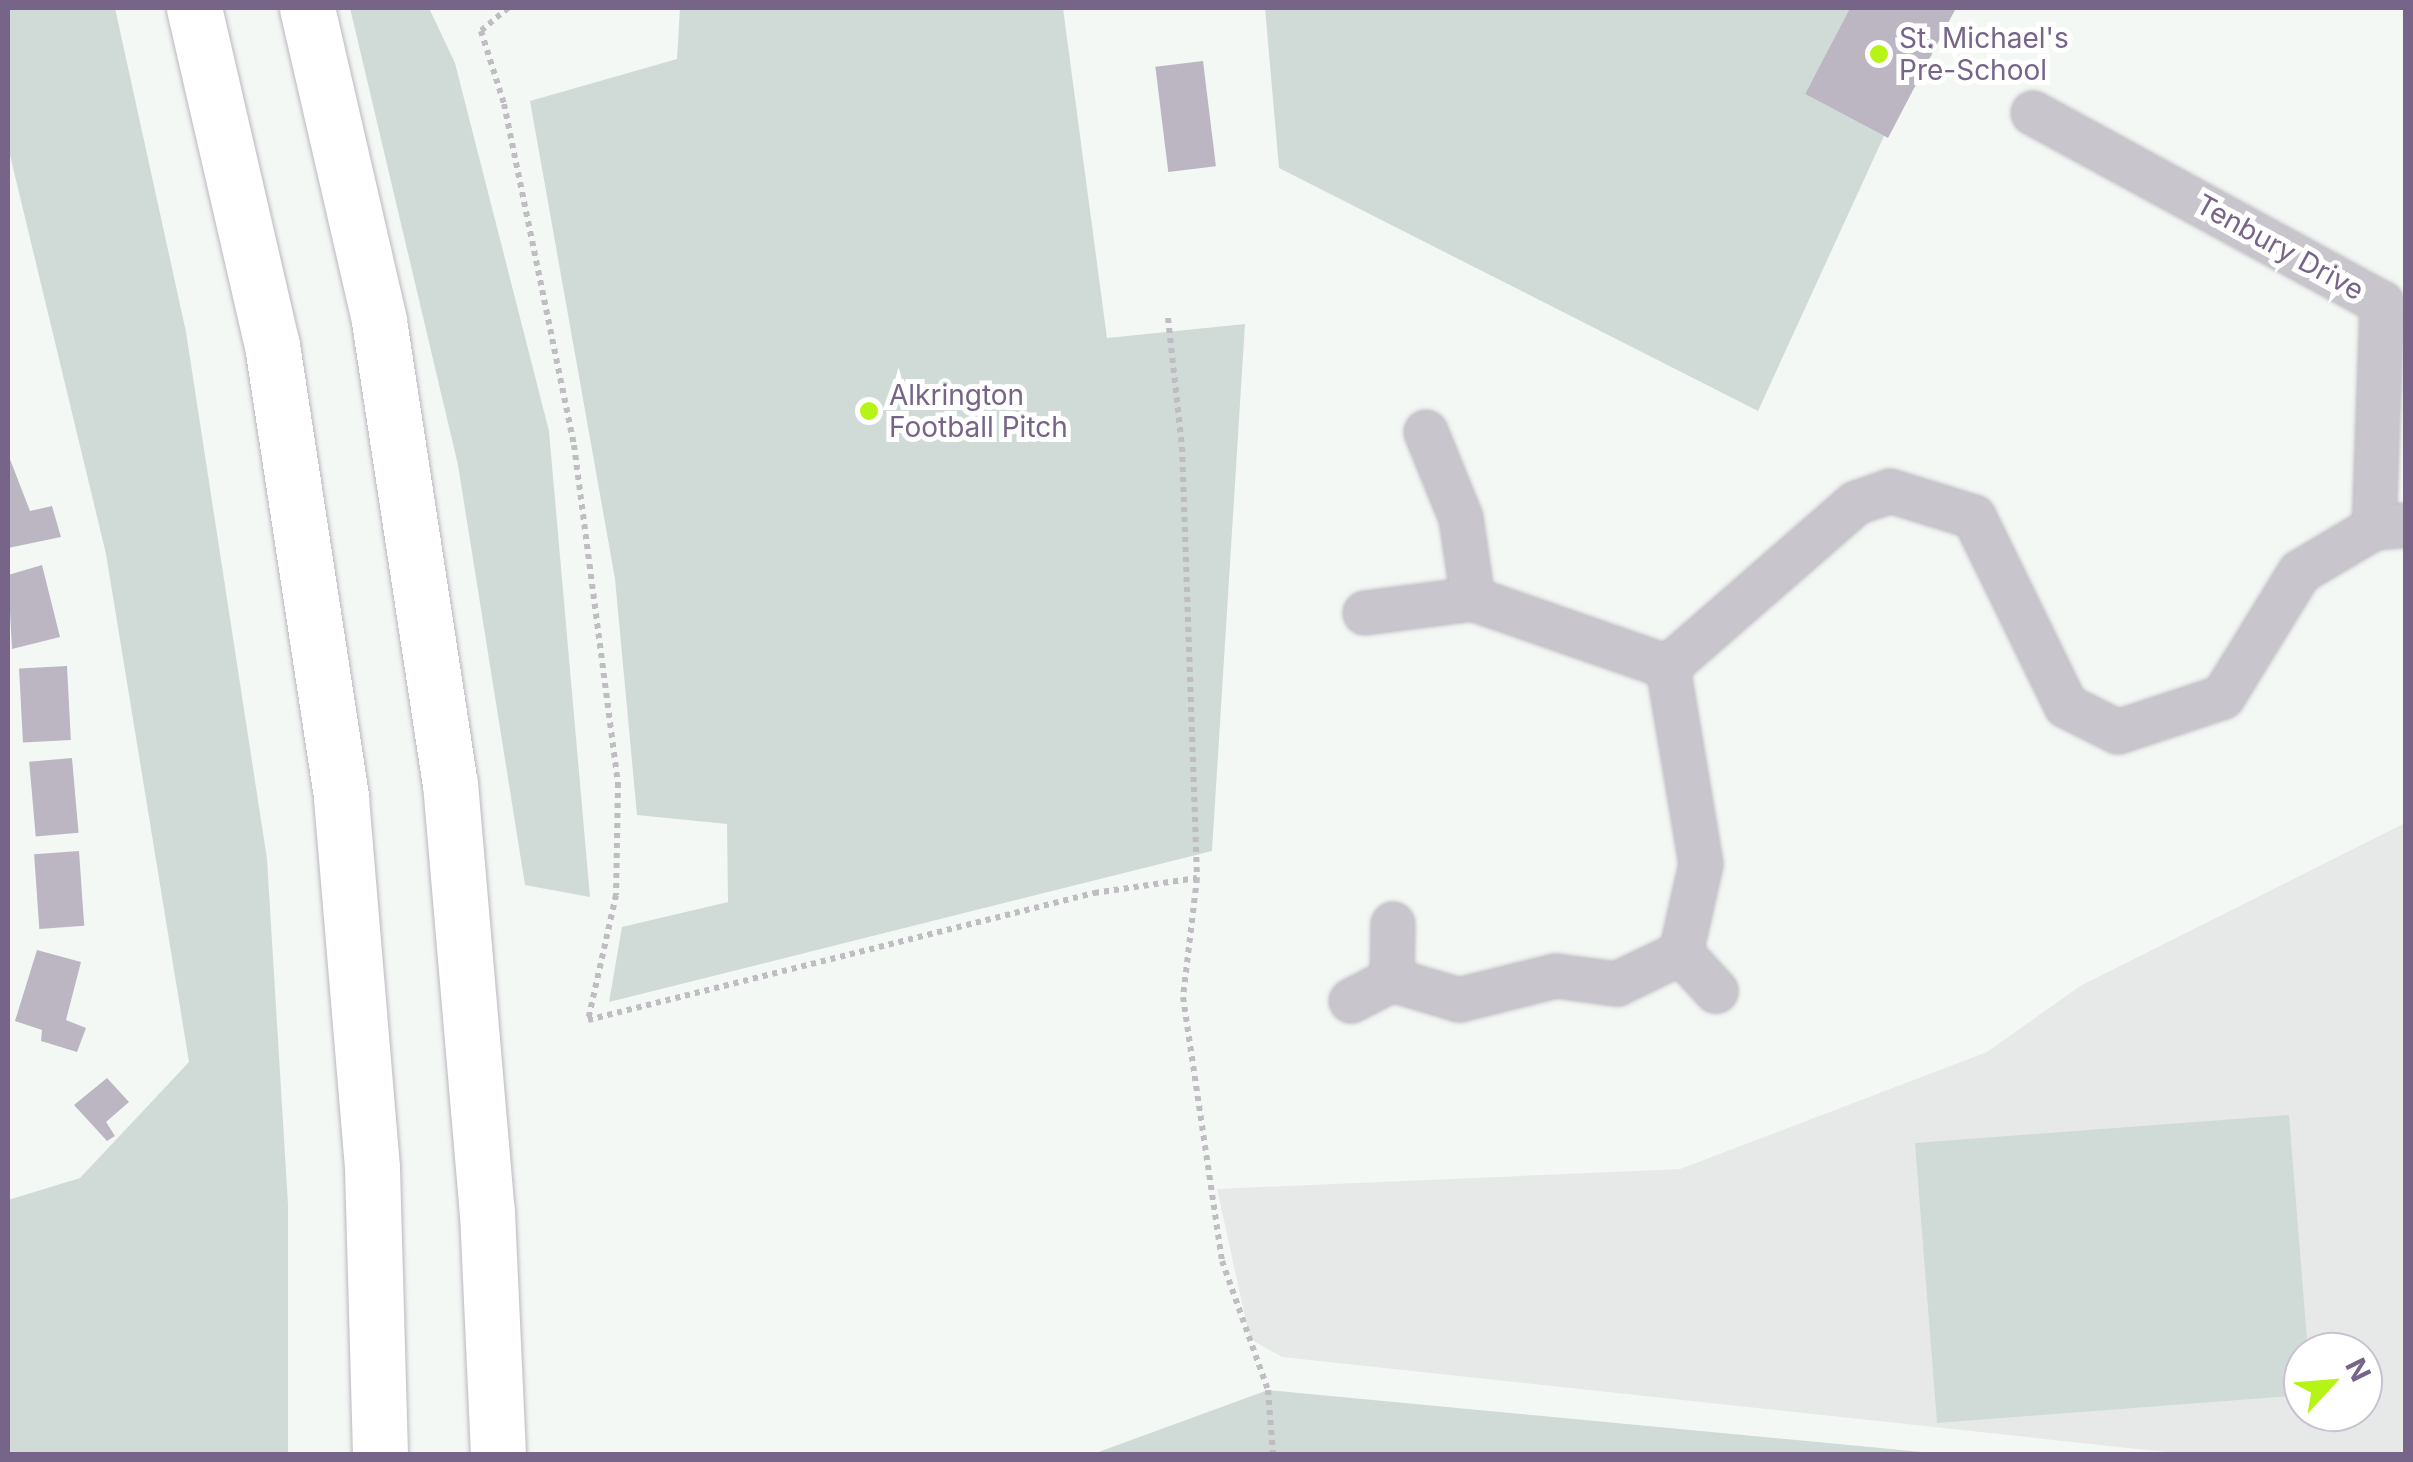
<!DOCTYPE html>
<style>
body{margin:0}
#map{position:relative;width:2413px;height:1462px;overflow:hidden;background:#f4f8f5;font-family:Inter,sans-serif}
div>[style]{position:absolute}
.built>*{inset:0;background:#e7e9e8}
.green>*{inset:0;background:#d0dbd8}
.building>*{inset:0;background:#bcb6c3;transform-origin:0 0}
.path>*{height:6px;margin-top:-3px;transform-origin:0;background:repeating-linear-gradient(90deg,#bfbcc2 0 5px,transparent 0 10px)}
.roads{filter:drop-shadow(0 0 2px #bbb7bf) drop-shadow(0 0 2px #bbb7bf)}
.street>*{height:42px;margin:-21px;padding:0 21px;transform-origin:21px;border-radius:21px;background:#c9c5cd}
.highway>*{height:55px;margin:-27.5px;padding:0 27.5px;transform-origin:27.5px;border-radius:27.5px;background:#fff}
.dots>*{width:28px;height:28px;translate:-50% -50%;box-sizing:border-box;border:5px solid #fff;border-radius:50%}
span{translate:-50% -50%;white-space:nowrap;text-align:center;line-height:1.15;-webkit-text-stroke:10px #fff;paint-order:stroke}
.poi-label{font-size:28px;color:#766489}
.left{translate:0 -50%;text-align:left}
.street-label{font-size:28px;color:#766489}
.frame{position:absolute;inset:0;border:10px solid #766489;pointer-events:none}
.north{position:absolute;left:2283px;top:1332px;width:100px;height:100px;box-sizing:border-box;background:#fff;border:2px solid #c8c1d0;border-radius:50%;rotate:64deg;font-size:28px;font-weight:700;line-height:40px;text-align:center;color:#766489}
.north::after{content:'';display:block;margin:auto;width:35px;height:45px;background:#b6f418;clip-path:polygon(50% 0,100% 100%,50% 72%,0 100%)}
</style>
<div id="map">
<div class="built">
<i style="clip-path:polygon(evenodd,2405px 823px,2405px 1454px,2184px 1454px,1282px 1357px,1250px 1339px,1217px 1189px,1680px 1169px,1987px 1052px,2080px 986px,2405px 823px,2303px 1352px,2363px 1352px,2363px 1412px,2303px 1412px,2303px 1352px)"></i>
</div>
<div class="green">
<i style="clip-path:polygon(8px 8px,115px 8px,186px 332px,267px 859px,288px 1204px,288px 1454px,8px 1454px,8px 1200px,80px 1178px,189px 1062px,106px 554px,8px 147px)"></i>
<i style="clip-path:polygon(350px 8px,429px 8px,455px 63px,549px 431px,590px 897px,525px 885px,458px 465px)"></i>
<i style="clip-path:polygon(680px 8px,1063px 8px,1107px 338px,1245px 324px,1212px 851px,609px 1002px,622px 927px,728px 902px,727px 824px,637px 815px,615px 579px,530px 101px,677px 59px)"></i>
<i style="clip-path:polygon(1265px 8px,1850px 8px,1805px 94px,1884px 136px,1758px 411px,1279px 168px)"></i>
<i style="clip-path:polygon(2289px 1115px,2308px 1352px,2303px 1395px,1937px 1423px,1915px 1143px)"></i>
<i style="clip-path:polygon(1268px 1390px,1943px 1454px,1093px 1454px)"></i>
</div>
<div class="building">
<i style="clip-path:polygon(1850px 8px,1956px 8px,1888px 138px,1805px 94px)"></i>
<i style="left:1203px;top:61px;width:106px;height:48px;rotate:83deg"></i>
<i style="clip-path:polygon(8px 454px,30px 511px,52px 506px,61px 537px,8px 548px)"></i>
<i style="clip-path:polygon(42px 565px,60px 637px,12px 649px,8px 575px)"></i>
<i style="left:67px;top:666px;width:74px;height:48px;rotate:87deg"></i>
<i style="left:72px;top:758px;width:75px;height:43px;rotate:85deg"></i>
<i style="left:79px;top:851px;width:75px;height:45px;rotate:86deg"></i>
<i style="clip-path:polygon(37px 950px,81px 962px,66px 1020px,86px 1028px,77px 1052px,41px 1041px,42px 1030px,15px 1021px)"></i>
<i style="clip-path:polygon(107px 1078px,129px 1102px,106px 1122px,115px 1136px,107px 1141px,74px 1105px)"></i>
</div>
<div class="path">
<i style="left:508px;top:8px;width:35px;rotate:140deg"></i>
<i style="left:481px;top:31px;width:77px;rotate:72.5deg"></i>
<i style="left:504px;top:104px;width:348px;rotate:78.4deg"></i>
<i style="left:574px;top:445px;width:341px;rotate:82.6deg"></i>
<i style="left:618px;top:783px;width:112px;rotate:91deg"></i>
<i style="left:616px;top:895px;width:128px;rotate:102.6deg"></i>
<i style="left:588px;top:1020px;width:522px;rotate:-14.09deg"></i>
<i style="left:1094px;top:893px;width:104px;rotate:-8.3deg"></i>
<i style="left:1168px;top:318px;width:130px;rotate:83.8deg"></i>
<i style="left:1182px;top:447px;width:431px;rotate:88deg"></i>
<i style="left:1197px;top:878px;width:120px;rotate:96.7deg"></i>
<i style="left:1183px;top:997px;width:267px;rotate:81.6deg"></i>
<i style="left:1222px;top:1261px;width:137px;rotate:70.4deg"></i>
<i style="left:1268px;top:1390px;width:64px;rotate:85.5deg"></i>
</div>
<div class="roads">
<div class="street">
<i style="left:2033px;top:113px;width:397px;rotate:28.6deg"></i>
<i style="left:2382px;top:303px;width:225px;rotate:92deg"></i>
<i style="left:1426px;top:432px;width:93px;rotate:67.9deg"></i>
<i style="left:1461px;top:518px;width:82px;rotate:81.6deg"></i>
<i style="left:1365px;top:613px;width:109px;rotate:-7.4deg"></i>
<i style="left:1473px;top:599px;width:207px;rotate:19.2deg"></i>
<i style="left:1668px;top:667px;width:249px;rotate:-41.1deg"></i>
<i style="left:1856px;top:503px;width:36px;rotate:-19deg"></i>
<i style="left:1890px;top:491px;width:88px;rotate:17.2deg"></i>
<i style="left:1974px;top:517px;width:210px;rotate:64deg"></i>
<i style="left:2066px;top:706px;width:58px;rotate:26.6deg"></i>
<i style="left:2118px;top:732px;width:111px;rotate:-18.4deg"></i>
<i style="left:2223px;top:697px;width:147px;rotate:-58.4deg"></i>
<i style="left:2300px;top:572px;width:86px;rotate:-30.7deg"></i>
<i style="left:2374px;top:528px;width:32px;rotate:-5deg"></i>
<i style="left:1681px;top:953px;width:52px;rotate:47.4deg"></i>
<i style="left:1392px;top:980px;width:70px;rotate:16.6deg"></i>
<i style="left:1459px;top:1000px;width:100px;rotate:-13.9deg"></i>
<i style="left:1556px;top:976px;width:62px;rotate:7.5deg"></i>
<i style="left:1617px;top:984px;width:71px;rotate:-25.8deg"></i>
<i style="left:1681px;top:953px;width:91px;rotate:-77.3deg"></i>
<i style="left:1701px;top:864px;width:200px;rotate:-99.5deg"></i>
<i style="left:1351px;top:1001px;width:46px;rotate:-27.1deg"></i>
<i style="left:1392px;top:980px;width:56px;rotate:-89deg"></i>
</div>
<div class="highway">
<i style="left:194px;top:8px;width:346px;rotate:77deg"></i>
<i style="left:272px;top:345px;width:458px;rotate:81.3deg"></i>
<i style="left:341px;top:798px;width:371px;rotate:85.2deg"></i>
<i style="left:372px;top:1168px;width:286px;rotate:88.4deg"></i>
<i style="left:307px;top:8px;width:321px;rotate:77deg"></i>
<i style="left:379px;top:321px;width:467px;rotate:81.3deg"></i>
<i style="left:450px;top:783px;width:431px;rotate:85.1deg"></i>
<i style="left:487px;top:1212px;width:242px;rotate:87.4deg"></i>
</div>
</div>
<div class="dots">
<i style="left:1879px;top:54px;background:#b6f418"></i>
<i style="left:869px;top:411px;background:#b6f418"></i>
</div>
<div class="poi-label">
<span class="left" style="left:1899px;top:54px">St. Michael's<br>Pre-School</span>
<span class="left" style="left:889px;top:411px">Alkrington<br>Football Pitch</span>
</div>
<div class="street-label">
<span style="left:2280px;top:247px;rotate:29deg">Tenbury Drive</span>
</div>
<div class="frame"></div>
<div class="north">N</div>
</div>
